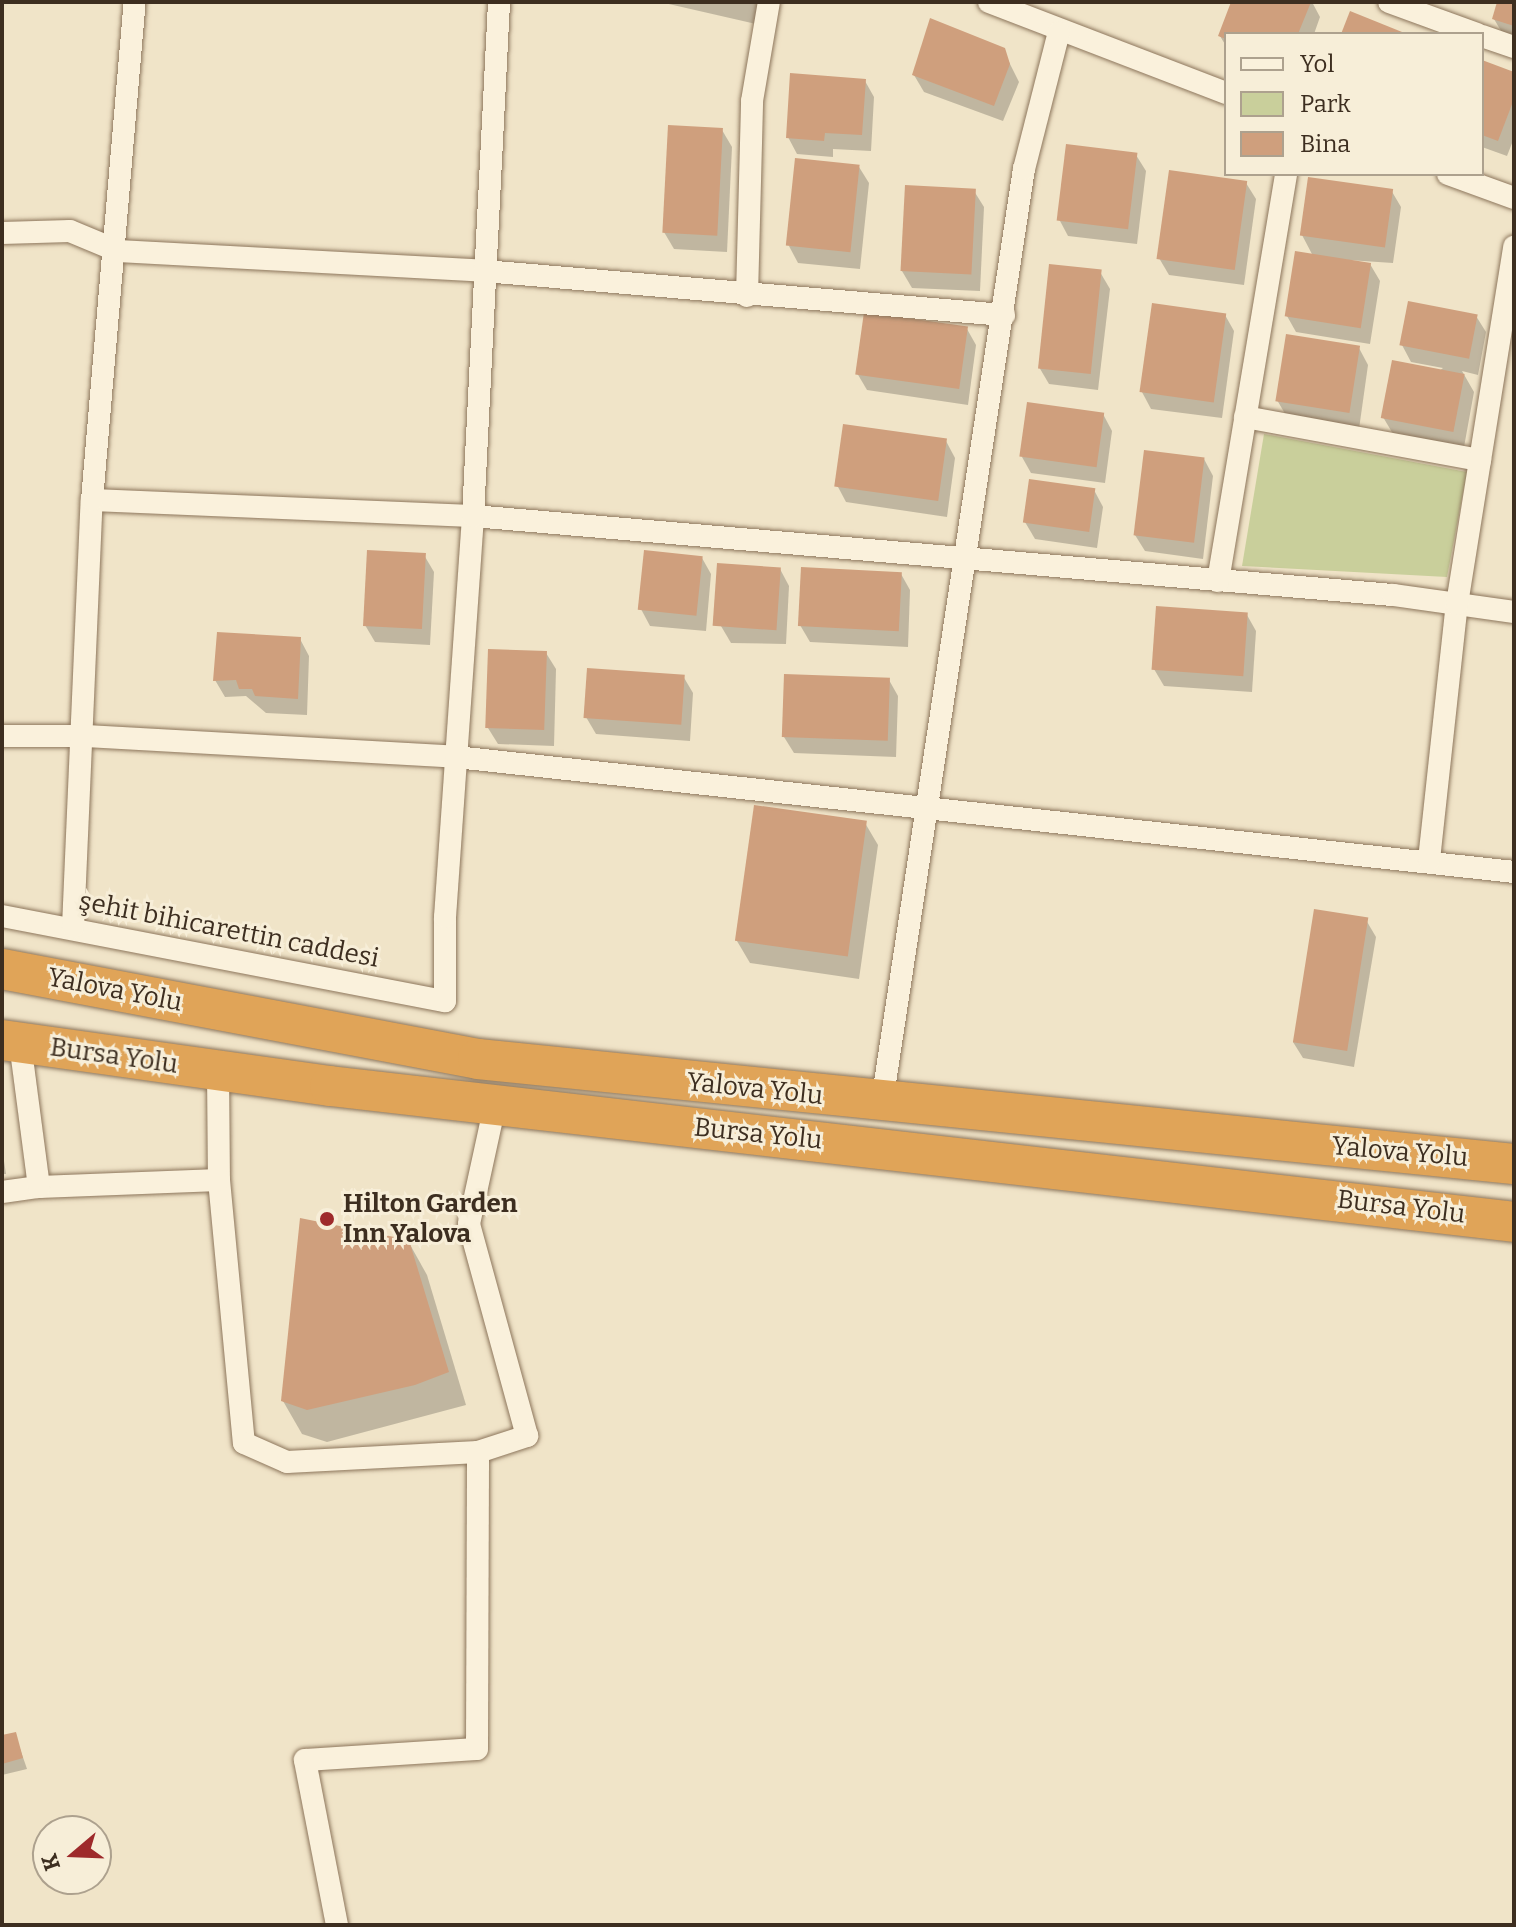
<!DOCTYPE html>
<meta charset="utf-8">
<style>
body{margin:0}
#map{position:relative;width:1516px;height:1927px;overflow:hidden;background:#f0e4c8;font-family:Bitter,serif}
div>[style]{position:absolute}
.green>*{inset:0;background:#c9cf9b}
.shadow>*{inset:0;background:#0003}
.building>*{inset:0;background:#cf9f7d;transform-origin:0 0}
.roads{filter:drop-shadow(0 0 2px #8d765c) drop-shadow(0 0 2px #8d765c)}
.street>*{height:22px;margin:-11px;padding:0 11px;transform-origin:11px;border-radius:11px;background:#faf1dc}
.highway>*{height:40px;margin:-20px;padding:0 20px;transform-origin:20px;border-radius:20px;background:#e0a458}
.dots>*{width:22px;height:22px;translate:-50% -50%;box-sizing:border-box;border:4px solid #f7eed8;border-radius:50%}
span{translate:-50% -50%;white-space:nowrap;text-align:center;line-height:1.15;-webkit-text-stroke:6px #f7eed8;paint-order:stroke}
.street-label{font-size:26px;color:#3d2e20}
.poi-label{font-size:26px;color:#3d2e20;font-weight:700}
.left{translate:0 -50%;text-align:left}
.frame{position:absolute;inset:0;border:4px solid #3d2e20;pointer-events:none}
.legend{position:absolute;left:1224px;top:32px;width:260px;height:144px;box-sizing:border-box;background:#f7eed8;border:2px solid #ada18e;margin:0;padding:10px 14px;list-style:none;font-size:24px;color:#3d2e20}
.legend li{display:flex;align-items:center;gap:16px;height:40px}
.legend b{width:40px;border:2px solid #ada18e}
.north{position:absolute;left:32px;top:1815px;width:80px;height:80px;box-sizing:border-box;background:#f7eed8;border:2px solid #ada18e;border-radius:50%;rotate:251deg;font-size:22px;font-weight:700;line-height:32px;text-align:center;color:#3d2e20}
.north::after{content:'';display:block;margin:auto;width:28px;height:36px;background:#9e2a2b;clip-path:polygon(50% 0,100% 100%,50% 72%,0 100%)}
</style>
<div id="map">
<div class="green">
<i style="clip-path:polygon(1264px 434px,1467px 472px,1447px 577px,1242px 566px)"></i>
</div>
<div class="shadow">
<i style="clip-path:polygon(660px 2px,761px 2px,756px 24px)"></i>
<i style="clip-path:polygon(1233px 2px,1312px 2px,1320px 17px,1314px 34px,1226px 34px,1226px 46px,1220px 36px)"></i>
<i style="clip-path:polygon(1499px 2px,1514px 2px,1514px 39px,1504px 36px,1494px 19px)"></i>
<i style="clip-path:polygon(1003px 50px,1019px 82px,1003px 121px,924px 92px,914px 75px)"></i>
<i style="clip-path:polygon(1482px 62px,1514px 75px,1514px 138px,1507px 156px,1482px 147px)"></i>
<i style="clip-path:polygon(865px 81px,874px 97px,871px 151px,833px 149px,833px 157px,797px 154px,788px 137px)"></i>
<i style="clip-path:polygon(722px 130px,732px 147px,727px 252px,674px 249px,664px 232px)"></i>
<i style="clip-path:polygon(1136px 155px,1146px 171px,1137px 244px,1068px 236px,1059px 219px)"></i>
<i style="clip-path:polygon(859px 167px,869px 183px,860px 269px,798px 263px,789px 246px)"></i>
<i style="clip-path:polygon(1246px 183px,1256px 199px,1244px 285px,1169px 275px,1159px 258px)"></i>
<i style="clip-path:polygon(1391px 190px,1401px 207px,1393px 263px,1333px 259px,1370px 264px,1380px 281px,1370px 344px,1296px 332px,1287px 316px,1313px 256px,1302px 235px)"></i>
<i style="clip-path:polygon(974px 191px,984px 207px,980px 291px,912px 288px,902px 271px)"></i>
<i style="clip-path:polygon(1100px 272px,1110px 289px,1098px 390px,1049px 384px,1039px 367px)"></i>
<i style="clip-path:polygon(1225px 315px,1234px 331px,1222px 418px,1151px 409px,1142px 392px)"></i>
<i style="clip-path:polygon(1476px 316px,1486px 332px,1478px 375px,1462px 371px,1474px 392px,1464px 447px,1393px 434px,1383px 417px,1443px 368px,1411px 362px,1402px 345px)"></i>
<i style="clip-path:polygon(967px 329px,976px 345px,968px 405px,867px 390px,857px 373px)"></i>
<i style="clip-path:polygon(1359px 348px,1368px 365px,1359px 429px,1287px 417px,1277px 400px)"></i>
<i style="clip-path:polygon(1103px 414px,1112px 431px,1105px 483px,1031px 473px,1022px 457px)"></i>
<i style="clip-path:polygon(946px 441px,955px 458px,947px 517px,846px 502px,837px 485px)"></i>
<i style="clip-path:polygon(1204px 459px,1213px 476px,1203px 559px,1145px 551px,1135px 535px)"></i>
<i style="clip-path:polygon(1094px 490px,1103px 507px,1097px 548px,1035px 539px,1025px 522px)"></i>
<i style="clip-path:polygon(424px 555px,434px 572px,430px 645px,375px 642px,365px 625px)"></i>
<i style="clip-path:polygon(702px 558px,711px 574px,706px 631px,650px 626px,641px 609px)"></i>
<i style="clip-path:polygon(780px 569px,789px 586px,786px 644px,731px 643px,721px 626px)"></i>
<i style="clip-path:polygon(901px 574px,910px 590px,908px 647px,810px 642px,800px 625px)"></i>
<i style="clip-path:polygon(1247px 615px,1256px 631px,1252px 692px,1164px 686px,1154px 669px)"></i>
<i style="clip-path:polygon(300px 639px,309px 656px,307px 715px,266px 713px,246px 696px,225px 697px,215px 680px)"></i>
<i style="clip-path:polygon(546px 653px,556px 669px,554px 746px,498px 744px,488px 728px)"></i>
<i style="clip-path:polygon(683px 676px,693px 693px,690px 741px,596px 734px,586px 717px)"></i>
<i style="clip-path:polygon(889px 680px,898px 696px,896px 757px,794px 753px,784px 737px)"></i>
<i style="clip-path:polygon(865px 823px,878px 845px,859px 979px,750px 963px,737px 941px)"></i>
<i style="clip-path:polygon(1366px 920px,1376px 937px,1354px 1067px,1303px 1058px,1293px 1042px)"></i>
<i style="clip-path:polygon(2px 1148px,6px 1174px,2px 1174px)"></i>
<i style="clip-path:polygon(408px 1241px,427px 1275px,466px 1405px,327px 1442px,302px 1434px,283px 1401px)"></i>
<i style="clip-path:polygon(15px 1734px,27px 1769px,2px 1775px,2px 1737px)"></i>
</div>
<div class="building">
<i style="clip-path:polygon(1231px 2px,1311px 2px,1298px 34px,1226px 34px,1226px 39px,1218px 36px)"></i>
<i style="clip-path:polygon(1497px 2px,1514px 2px,1514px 26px,1492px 19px)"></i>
<i style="clip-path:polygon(1350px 11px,1407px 34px,1341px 34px)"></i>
<i style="clip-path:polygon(930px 18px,1005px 48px,1010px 64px,994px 106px,912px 75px)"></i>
<i style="clip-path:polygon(1482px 60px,1514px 72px,1514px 99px,1498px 141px,1482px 135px)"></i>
<i style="clip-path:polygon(790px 73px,866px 79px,862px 135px,825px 133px,824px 141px,786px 138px)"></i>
<i style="left:668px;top:125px;width:55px;height:108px;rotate:3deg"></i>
<i style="left:1066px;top:144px;width:72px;height:77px;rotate:7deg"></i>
<i style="left:795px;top:158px;width:65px;height:88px;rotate:6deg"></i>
<i style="left:1169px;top:170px;width:79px;height:90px;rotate:8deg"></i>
<i style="left:1308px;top:177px;width:86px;height:59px;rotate:8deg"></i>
<i style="left:905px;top:185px;width:71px;height:86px;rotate:3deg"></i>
<i style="left:1295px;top:251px;width:77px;height:66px;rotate:9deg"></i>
<i style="left:1049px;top:264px;width:53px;height:105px;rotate:6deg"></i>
<i style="left:1408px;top:301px;width:71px;height:45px;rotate:11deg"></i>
<i style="left:1152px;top:303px;width:75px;height:90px;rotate:8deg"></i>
<i style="left:864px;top:312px;width:105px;height:63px;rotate:8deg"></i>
<i style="left:1286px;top:334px;width:75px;height:68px;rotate:9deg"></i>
<i style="left:1392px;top:360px;width:74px;height:59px;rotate:11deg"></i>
<i style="left:1027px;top:402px;width:78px;height:55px;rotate:8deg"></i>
<i style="left:843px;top:424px;width:105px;height:63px;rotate:8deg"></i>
<i style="left:1144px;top:450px;width:61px;height:86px;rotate:7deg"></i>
<i style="left:1029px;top:479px;width:67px;height:44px;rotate:8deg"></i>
<i style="left:367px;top:550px;width:59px;height:76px;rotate:3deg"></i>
<i style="left:644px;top:550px;width:59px;height:60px;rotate:6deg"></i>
<i style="left:717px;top:563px;width:64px;height:63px;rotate:4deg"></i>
<i style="left:801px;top:567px;width:101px;height:59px;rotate:3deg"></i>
<i style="left:1156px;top:606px;width:92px;height:64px;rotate:4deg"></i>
<i style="clip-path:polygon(217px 632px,301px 637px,298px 699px,255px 696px,252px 689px,239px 689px,236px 680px,213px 681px)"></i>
<i style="left:488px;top:649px;width:59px;height:79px;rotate:2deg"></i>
<i style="left:587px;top:668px;width:98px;height:50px;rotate:4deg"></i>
<i style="left:784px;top:674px;width:106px;height:63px;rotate:2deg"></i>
<i style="left:754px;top:805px;width:114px;height:137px;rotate:8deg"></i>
<i style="left:1314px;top:909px;width:55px;height:135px;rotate:9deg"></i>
<i style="clip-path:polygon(300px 1218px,409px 1240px,449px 1372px,415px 1385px,307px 1410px,281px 1401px)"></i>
<i style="clip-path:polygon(16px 1732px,23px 1758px,2px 1764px,2px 1735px)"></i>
</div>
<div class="roads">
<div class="street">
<i style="left:989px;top:2px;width:254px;rotate:21deg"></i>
<i style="left:1389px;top:2px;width:94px;rotate:20deg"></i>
<i style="left:1482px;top:36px;width:34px;rotate:19deg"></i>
<i style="left:1448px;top:174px;width:70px;rotate:20deg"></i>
<i style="left:2px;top:233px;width:68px;rotate:-1.7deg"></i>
<i style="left:70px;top:231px;width:52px;rotate:22.6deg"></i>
<i style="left:118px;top:251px;width:367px;rotate:3.1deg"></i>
<i style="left:484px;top:271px;width:522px;rotate:4.84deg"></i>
<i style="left:747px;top:296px;width:195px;rotate:-88.5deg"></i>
<i style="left:752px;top:101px;width:100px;rotate:-80.3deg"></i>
<i style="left:1245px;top:417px;width:239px;rotate:10.4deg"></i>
<i style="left:92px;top:500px;width:381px;rotate:2.4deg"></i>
<i style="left:473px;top:516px;width:923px;rotate:4.91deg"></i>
<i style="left:1393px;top:595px;width:122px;rotate:8deg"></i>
<i style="left:1218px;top:581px;width:413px;rotate:-80.5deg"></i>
<i style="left:2px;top:736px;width:84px"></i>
<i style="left:86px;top:736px;width:371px;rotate:3.2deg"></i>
<i style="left:456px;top:757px;width:1064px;rotate:6.2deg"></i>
<i style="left:1429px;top:860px;width:258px;rotate:-83.8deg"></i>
<i style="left:1457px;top:604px;width:362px;rotate:-80.9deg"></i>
<i style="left:2px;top:916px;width:451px;rotate:10.9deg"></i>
<i style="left:445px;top:1001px;width:84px;rotate:-90deg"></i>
<i style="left:445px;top:917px;width:402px;rotate:-86deg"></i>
<i style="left:473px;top:516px;width:515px;rotate:-87.1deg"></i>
<i style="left:73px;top:927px;width:427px;rotate:-87.5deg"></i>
<i style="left:92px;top:500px;width:500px;rotate:-85.1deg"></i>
<i style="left:218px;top:1070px;width:110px;rotate:89.5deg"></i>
<i style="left:219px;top:1180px;width:264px;rotate:84.6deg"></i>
<i style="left:244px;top:1443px;width:47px;rotate:23.8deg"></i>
<i style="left:287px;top:1462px;width:191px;rotate:-3deg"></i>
<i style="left:882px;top:1102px;width:944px;rotate:-81.35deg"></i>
<i style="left:1024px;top:169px;width:141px;rotate:-75.7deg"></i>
<i style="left:39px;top:1187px;width:180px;rotate:-2.2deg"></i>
<i style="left:2px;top:1192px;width:37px;rotate:-8deg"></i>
<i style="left:39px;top:1187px;width:146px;rotate:-97.5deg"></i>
<i style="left:337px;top:1925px;width:168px;rotate:-101deg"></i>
<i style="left:305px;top:1760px;width:172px;rotate:-3.7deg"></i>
<i style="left:477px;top:1749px;width:297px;rotate:-89.8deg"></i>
<i style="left:478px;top:1452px;width:52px;rotate:-18.1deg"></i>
<i style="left:527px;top:1436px;width:220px;rotate:-105.3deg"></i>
<i style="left:469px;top:1224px;width:122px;rotate:-77.7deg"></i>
</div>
<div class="highway">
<i style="left:2px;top:969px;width:484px;rotate:10.7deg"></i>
<i style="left:478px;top:1059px;width:1041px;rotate:5.79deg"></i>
<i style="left:2px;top:1040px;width:331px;rotate:8deg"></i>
<i style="left:330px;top:1086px;width:1192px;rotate:6.55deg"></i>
</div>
</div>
<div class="dots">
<i style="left:327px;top:1219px;background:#9e2a2b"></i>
</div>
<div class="street-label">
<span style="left:229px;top:930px;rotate:11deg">şehit bihicarettin caddesi</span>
<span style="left:115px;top:990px;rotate:11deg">Yalova Yolu</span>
<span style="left:114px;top:1056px;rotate:8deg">Bursa Yolu</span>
<span style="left:755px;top:1089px;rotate:6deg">Yalova Yolu</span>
<span style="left:758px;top:1134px;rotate:6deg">Bursa Yolu</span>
<span style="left:1400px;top:1152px;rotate:5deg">Yalova Yolu</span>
<span style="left:1401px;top:1207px;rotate:7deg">Bursa Yolu</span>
</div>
<div class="poi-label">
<span class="left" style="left:343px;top:1219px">Hilton Garden<br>Inn Yalova</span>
</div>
<div class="frame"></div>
<ul class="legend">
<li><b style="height:10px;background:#faf1dc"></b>Yol</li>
<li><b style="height:22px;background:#c9cf9b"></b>Park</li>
<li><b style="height:22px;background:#cf9f7d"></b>Bina</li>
</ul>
<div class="north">K</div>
</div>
